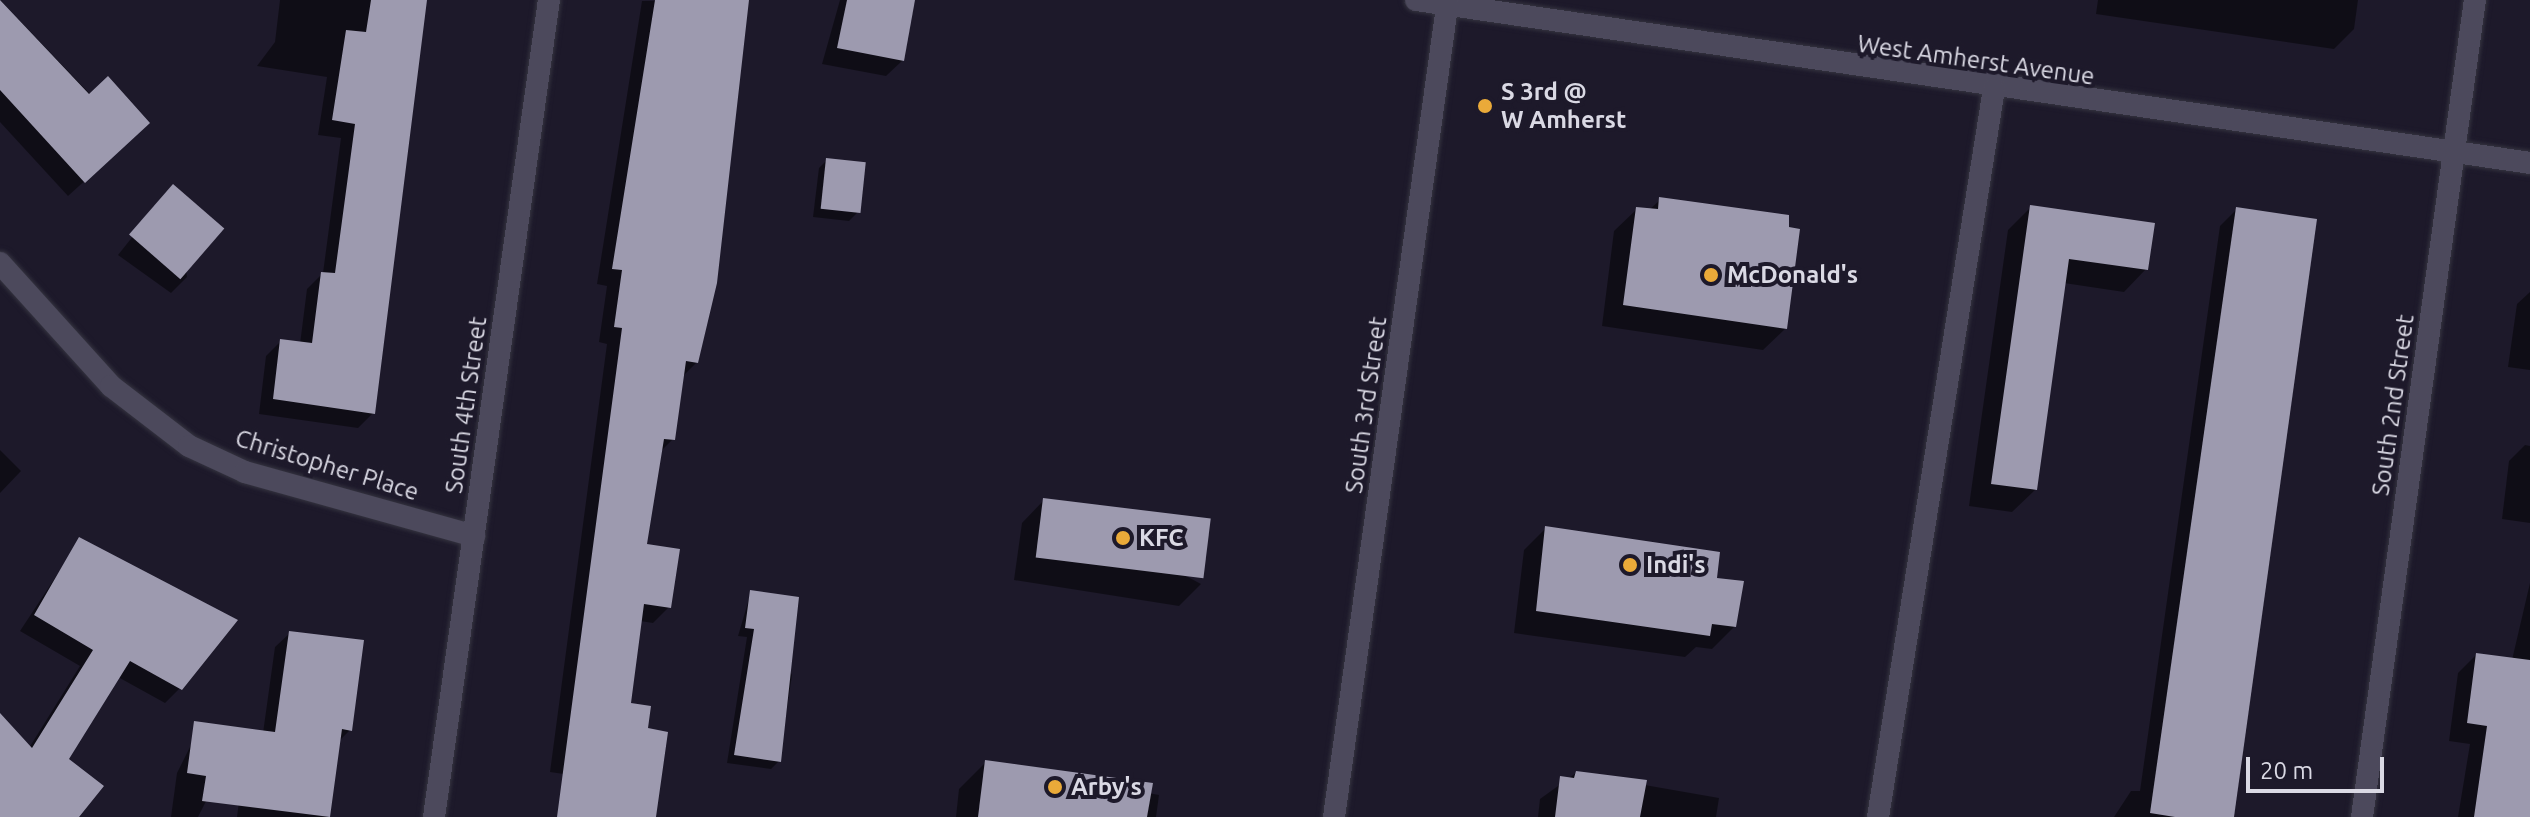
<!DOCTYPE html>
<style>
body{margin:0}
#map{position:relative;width:2530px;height:817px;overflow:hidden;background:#1d192a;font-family:Ubuntu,sans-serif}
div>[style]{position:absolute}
.shadow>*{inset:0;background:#0007}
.building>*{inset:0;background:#9d9aaf;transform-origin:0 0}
.roads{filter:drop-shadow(0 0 2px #353440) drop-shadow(0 0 2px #353440)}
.minor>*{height:22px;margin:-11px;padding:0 11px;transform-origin:11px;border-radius:11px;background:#4c495c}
.tertiary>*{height:22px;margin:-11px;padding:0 11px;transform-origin:11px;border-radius:11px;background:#4c495c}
.dots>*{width:22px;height:22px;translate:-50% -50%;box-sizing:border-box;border:4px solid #1d192a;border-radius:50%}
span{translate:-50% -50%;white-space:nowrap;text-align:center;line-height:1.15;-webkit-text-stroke:8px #1d192a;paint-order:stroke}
.street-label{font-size:24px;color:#dad9e4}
.poi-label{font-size:24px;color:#dad9e4;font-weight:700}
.left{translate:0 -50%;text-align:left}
.scale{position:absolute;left:2246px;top:757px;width:138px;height:36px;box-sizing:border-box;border:4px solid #dad9e4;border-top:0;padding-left:10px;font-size:24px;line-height:28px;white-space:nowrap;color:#dad9e4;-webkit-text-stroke:6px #1d192a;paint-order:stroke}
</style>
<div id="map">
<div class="shadow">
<i style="clip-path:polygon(0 0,132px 138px,68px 196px,0 122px)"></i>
<i style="clip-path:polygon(280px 0,426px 0,373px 413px,358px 428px,259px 414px,266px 356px,281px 341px,300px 344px,307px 289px,323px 273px,341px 138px,318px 135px,327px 77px,257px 66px,275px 42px)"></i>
<i style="clip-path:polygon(747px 0,697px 362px,682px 377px,673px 439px,660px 452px,645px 546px,669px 607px,653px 623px,640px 621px,629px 704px,645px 786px,550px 772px,607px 344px,599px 342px,607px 286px,597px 284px,642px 1px)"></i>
<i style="clip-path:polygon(840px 0,900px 0,903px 60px,886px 76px,822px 64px)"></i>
<i style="clip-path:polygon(2098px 0,2358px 0,2354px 29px,2334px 49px,2096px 14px)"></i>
<i style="clip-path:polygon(827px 160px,857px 213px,849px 221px,813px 217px,819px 168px)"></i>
<i style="clip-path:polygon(173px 186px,187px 277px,171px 293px,118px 255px)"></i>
<i style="clip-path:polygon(1660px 200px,1786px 328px,1763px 350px,1602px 326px,1614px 231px,1637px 209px,1649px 210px)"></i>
<i style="clip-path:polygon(2031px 207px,2146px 269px,2124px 292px,2064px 283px,2035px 490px,2012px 512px,1969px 506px,2008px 230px)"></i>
<i style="clip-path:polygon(2237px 209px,2230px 817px,2114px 817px,2131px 791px,2140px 791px,2220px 226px)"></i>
<i style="clip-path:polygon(2530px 292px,2530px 370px,2508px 367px,2517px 304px)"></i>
<i style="clip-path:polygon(2525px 445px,2530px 446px,2530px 523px,2502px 519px,2509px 461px)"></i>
<i style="clip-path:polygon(0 450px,21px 471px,0 493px)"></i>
<i style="clip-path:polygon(1044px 500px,1201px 584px,1179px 606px,1014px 580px,1022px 523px)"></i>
<i style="clip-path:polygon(1546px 528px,1715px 580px,1734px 627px,1712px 649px,1696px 647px,1685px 657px,1514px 633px,1524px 550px)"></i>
<i style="clip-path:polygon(80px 540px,180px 688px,165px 703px,118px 677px,67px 759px,76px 817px,0 817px,0 734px,29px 748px,80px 666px,20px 631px)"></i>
<i style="clip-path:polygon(2530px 583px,2530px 817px,2458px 817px,2470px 744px,2449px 741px,2458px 673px,2476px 655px,2512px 660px)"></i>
<i style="clip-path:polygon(751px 592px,792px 675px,779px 761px,771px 769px,727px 763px,747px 637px,738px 636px)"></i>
<i style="clip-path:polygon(290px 633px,350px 730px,338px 742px,328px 817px,237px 817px,246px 747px,263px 733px,275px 647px)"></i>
<i style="clip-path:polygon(242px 730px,198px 817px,171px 817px,177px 773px,195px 737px)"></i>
<i style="clip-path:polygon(986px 762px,1159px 795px,1156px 817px,956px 817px,959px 789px)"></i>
<i style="clip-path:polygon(1576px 773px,1719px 798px,1716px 817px,1538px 817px,1540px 799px)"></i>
</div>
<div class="building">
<i style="clip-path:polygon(0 0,89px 94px,108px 76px,150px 123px,85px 183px,0 90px)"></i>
<i style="clip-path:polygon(371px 0,427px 0,375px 414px,273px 399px,280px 339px,312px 343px,321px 272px,335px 273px,355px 124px,332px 120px,346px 30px,366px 32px)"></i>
<i style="clip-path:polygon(655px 0,749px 0,717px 283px,698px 363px,686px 361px,675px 440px,664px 439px,647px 544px,680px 549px,671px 608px,644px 604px,631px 703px,651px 706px,648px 728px,668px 732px,656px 817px,557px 817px,622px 328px,614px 327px,622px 270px,612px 269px)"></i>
<i style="clip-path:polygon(847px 0,915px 0,904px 61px,837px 48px)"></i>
<i style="left:826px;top:158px;width:40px;height:51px;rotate:6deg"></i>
<i style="left:173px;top:184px;width:68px;height:67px;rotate:41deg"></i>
<i style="clip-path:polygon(1659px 197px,1789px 215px,1789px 227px,1800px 229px,1787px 329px,1623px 305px,1636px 207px,1658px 209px)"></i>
<i style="clip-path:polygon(2030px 205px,2155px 223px,2148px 270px,2069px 259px,2037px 490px,1991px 484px)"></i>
<i style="clip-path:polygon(2236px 207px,2317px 219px,2234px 817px,2175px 817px,2150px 813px)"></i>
<i style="left:1043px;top:498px;width:169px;height:60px;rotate:7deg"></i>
<i style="clip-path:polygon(1545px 526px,1720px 552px,1717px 578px,1744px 581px,1736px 627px,1712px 624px,1710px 636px,1536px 611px)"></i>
<i style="clip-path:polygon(79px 537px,238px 620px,182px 690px,130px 661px,69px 759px,104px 786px,79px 817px,0 817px,0 713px,32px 748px,93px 650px,34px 615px)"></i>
<i style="clip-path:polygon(750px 590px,799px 597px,781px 762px,734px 755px,754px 629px,745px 628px)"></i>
<i style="clip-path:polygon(289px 631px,364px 640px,352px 731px,342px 729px,330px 817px,202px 801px,206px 776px,187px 773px,194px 721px,275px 732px)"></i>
<i style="clip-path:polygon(2476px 653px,2530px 660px,2530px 817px,2474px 817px,2487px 726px,2467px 723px)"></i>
<i style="clip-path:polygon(985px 760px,1153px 783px,1147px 817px,978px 817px)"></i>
<i style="clip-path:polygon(1576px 771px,1647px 780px,1640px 817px,1555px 817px,1560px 776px,1574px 778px)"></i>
</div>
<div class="roads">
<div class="minor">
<i style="left:1416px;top:0;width:1126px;rotate:8.32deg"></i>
<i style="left:0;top:263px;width:166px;rotate:47.9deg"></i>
<i style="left:111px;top:386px;width:98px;rotate:37.6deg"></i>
<i style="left:189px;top:446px;width:62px;rotate:24.9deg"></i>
<i style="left:245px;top:472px;width:238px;rotate:15.6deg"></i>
<i style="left:434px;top:817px;width:825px;rotate:-81.99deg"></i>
<i style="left:1878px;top:817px;width:737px;rotate:-80.95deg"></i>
<i style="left:2362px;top:817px;width:825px;rotate:-82.13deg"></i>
</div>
<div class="tertiary">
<i style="left:1334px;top:817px;width:825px;rotate:-82.06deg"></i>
</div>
</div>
<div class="dots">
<i style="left:1485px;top:106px;background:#eaaa39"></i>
<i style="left:1711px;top:275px;background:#eaaa39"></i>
<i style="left:1123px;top:538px;background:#eaaa39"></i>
<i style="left:1630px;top:565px;background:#eaaa39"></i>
<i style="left:1055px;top:787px;background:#eaaa39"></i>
</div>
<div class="street-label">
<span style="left:1976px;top:60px;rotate:8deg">West Amherst Avenue</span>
<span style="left:466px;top:405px;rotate:-82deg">South 4th Street</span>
<span style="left:1366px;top:405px;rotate:-82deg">South 3rd Street</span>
<span style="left:2393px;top:405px;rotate:-82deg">South 2nd Street</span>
<span style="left:327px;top:465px;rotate:17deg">Christopher Place</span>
</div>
<div class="poi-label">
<span class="left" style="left:1501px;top:106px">S 3rd @<br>W Amherst</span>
<span class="left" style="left:1727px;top:275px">McDonald's</span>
<span class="left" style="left:1139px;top:538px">KFC</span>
<span class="left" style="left:1646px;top:565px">Indi's</span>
<span class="left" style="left:1071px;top:787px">Arby's</span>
</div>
<div class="scale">20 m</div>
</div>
